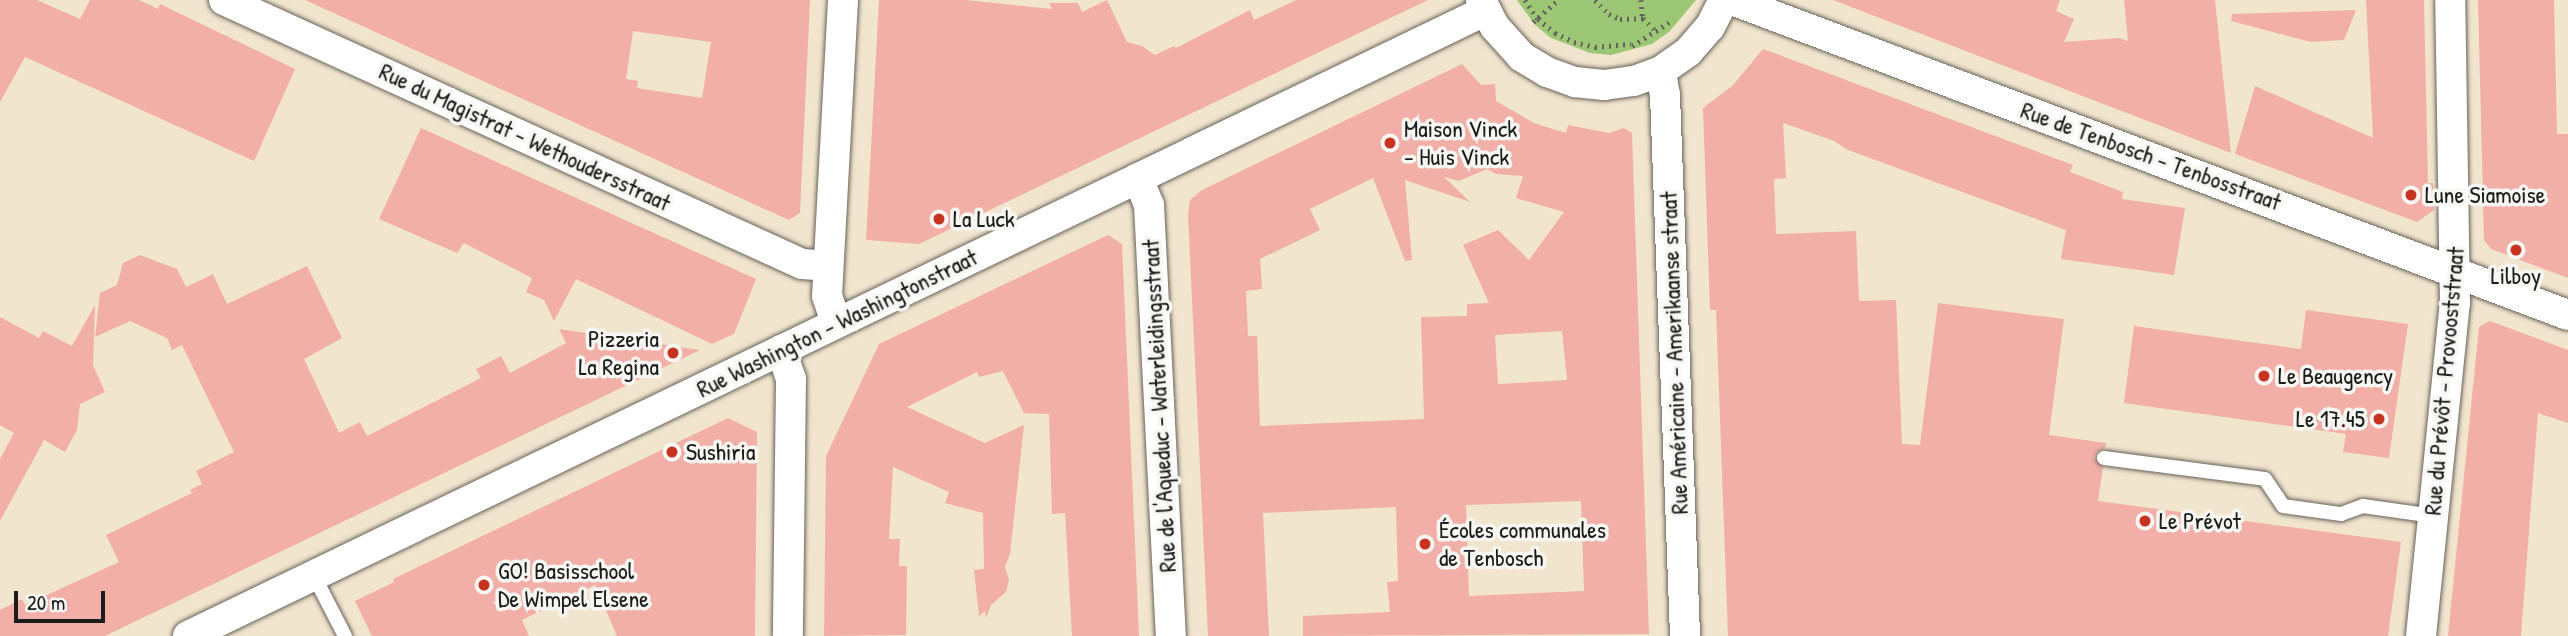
<!DOCTYPE html>
<meta charset="utf-8">
<style>
body{margin:0}
#map{position:relative;width:2568px;height:636px;overflow:hidden;background:#f2e5ce;font-family:"Patrick Hand",sans-serif}
div>[style]{position:absolute}
.green>*{inset:0;background:#9cc876}
.building>*{inset:0;background:#f1afa8}
.path>*{height:4.5px;margin-top:-2.25px;transform-origin:0;background:repeating-linear-gradient(90deg,#67625a 0 2px,transparent 0 7px)}
.roads{filter:drop-shadow(0 0 2px #67625a) drop-shadow(0 0 2px #67625a)}
.lane>*{height:14px;margin:-7px;padding:0 7px;transform-origin:7px;border-radius:7px;background:#fff}
.street>*{height:30px;margin:-15px;padding:0 15px;transform-origin:15px;border-radius:15px;background:#fff}
.dots>*{width:19px;height:19px;translate:-50% -50%;box-sizing:border-box;border:4px solid #f6f6f2;border-radius:50%}
span{translate:-50% -50%;white-space:nowrap;text-align:center;line-height:1.15;-webkit-text-stroke:7px #f6f6f2;paint-order:stroke}
.poi-label{font-size:24px;color:#1c1c1c}
.left{translate:0 -50%;text-align:left}
.right{translate:-100% -50%;text-align:right}
.street-label{font-size:24px;color:#1c1c1c}
.scale{position:absolute;left:14px;top:591px;width:91px;height:32px;box-sizing:border-box;border:4px solid #1c1c1c;border-top:0;padding-left:9px;font-size:21px;line-height:24px;white-space:nowrap;color:#1c1c1c;-webkit-text-stroke:5px #f6f6f2;paint-order:stroke}
</style>
<div id="map">
<div class="green">
<i style="clip-path:polygon(1517px 0,1696px 0,1669px 32px,1652px 44px,1611px 55px,1590px 53px,1551px 38px,1535px 25px)"></i>
</div>
<div class="building">
<i style="clip-path:polygon(0 0,37px 0,80px 19px,90px 0,139px 0,158px 9px,160px 4px,295px 69px,254px 161px,25px 57px,0 102px)"></i>
<i style="clip-path:polygon(evenodd,305px 0,810px 0,800px 213px,789px 220px,305px 0,633px 31px,711px 42px,702px 98px,637px 88px,638px 81px,626px 79px,633px 31px)"></i>
<i style="clip-path:polygon(879px 0,966px 0,1052px 9px,1049px 3px,1078px 3px,1082px 12px,1107px 0,1127px 42px,1142px 46px,1155px 55px,1174px 46px,1176px 48px,1250px 10px,1254px 20px,1296px 0,1428px 0,919px 244px,866px 240px)"></i>
<i style="clip-path:polygon(1833px 0,2060px 0,2056px 11px,2074px 19px,2064px 42px,2119px 38px,2128px 41px,2124px 0,2215px 0,2231px 153px)"></i>
<i style="clip-path:polygon(2366px 0,2424px 0,2428px 183px,2433px 183px,2434px 210px,2417px 222px,2235px 154px,2255px 86px,2373px 138px)"></i>
<i style="clip-path:polygon(2478px 0,2554px 0,2557px 134px,2568px 134px,2568px 278px,2491px 249px,2484px 240px)"></i>
<i style="clip-path:polygon(2356px 10px,2344px 40px,2311px 42px,2231px 21px,2232px 14px)"></i>
<i style="clip-path:polygon(1763px 49px,2073px 165px,2070px 172px,2123px 192px,2122px 199px,2185px 208px,2174px 275px,2061px 259px,2066px 230px,1848px 150px,1834px 141px,1783px 123px,1786px 178px,1774px 179px,1776px 234px,1856px 231px,1859px 301px,1896px 300px,1902px 444px,1920px 445px,1938px 303px,2064px 319px,2049px 435px,2106px 443px,2105px 448px,2097px 452px,2094px 457px,2103px 467px,2098px 501px,2401px 542px,2388px 636px,1728px 636px,1716px 310px,1710px 310px,1703px 108px,1733px 85px)"></i>
<i style="clip-path:polygon(evenodd,1462px 64px,1481px 85px,1495px 84px,1496px 101px,1534px 123px,1566px 133px,1568px 125px,1609px 133px,1624px 128px,1632px 133px,1649px 634px,1303px 636px,1303px 616px,1390px 612px,1387px 582px,1398px 581px,1396px 507px,1263px 513px,1269px 636px,1208px 636px,1188px 215px,1190px 200px,1202px 190px,1462px 64px,1487px 169px,1496px 174px,1523px 176px,1516px 198px,1564px 212px,1529px 260px,1498px 230px,1463px 245px,1489px 303px,1467px 304px,1467px 316px,1421px 317px,1424px 419px,1260px 426px,1257px 336px,1248px 336px,1246px 291px,1262px 289px,1260px 259px,1320px 230px,1310px 209px,1373px 178px,1405px 261px,1412px 260px,1405px 180px,1470px 202px,1444px 177px,1459px 181px,1487px 169px,1462px 64px,1562px 331px,1567px 380px,1498px 384px,1495px 335px,1562px 331px,1462px 64px,1581px 501px,1584px 591px,1469px 596px,1466px 505px,1581px 501px)"></i>
<i style="clip-path:polygon(421px 128px,756px 279px,734px 334px,712px 344px,576px 279px,554px 321px,544px 300px,526px 292px,532px 278px,464px 243px,457px 253px,379px 219px)"></i>
<i style="clip-path:polygon(1108px 235px,1122px 244px,1139px 636px,1072px 636px,1065px 513px,1052px 514px,1049px 414px,1024px 413px,1003px 371px,979px 377px,977px 372px,907px 407px,985px 443px,1024px 425px,1010px 554px,1005px 567px,1009px 580px,1006px 592px,991px 605px,986px 618px,985px 611px,979px 616px,974px 570px,984px 569px,983px 513px,945px 503px,949px 492px,893px 467px,889px 539px,900px 539px,899px 566px,907px 566px,906px 635px,824px 636px,826px 456px,879px 344px)"></i>
<i style="clip-path:polygon(140px 255px,177px 269px,186px 287px,213px 274px,227px 304px,307px 266px,342px 338px,304px 359px,339px 433px,360px 422px,367px 436px,481px 378px,476px 369px,501px 356px,510px 373px,566px 343px,559px 329px,700px 350px,105px 636px,0 636px,0 610px,22px 599px,25px 605px,119px 562px,106px 535px,192px 493px,190px 490px,202px 484px,196px 471px,234px 452px,182px 345px,172px 350px,167px 338px,130px 321px,95px 337px,100px 293px,117px 285px,123px 263px)"></i>
<i style="clip-path:polygon(95px 305px,93px 365px,105px 392px,80px 404px,77px 430px,65px 452px,44px 440px,0 521px,0 459px,14px 433px,0 425px,0 317px,39px 338px,43px 331px,72px 346px)"></i>
<i style="clip-path:polygon(2306px 310px,2408px 324px,2389px 458px,2343px 452px,2346px 434px,2124px 403px,2134px 326px,2301px 349px)"></i>
<i style="clip-path:polygon(2490px 321px,2568px 350px,2568px 423px,2538px 413px,2521px 636px,2448px 636px,2479px 327px)"></i>
<i style="clip-path:polygon(728px 418px,757px 432px,755px 636px,617px 636px,595px 585px,522px 620px,529px 636px,372px 636px,355px 601px,394px 582px,393px 579px)"></i>
</div>
<div class="path">
<i style="left:1525px;top:0;width:23px;rotate:56deg"></i>
<i style="left:1538px;top:19px;width:22px;rotate:39deg"></i>
<i style="left:1555px;top:33px;width:21px;rotate:25deg"></i>
<i style="left:1574px;top:42px;width:22px;rotate:13deg"></i>
<i style="left:1595px;top:47px;width:36px;rotate:-5deg"></i>
<i style="left:1595px;top:0;width:20px;rotate:45deg"></i>
<i style="left:1609px;top:14px;width:12px;rotate:24deg"></i>
<i style="left:1620px;top:19px;width:23px;rotate:-2deg"></i>
<i style="left:1641px;top:0;width:18px;rotate:84deg"></i>
<i style="left:1643px;top:18px;width:21px;rotate:45deg"></i>
<i style="left:1533px;top:22px;width:33px;rotate:-41deg"></i>
<i style="left:1632px;top:46px;width:49px;rotate:-32.4deg"></i>
</div>
<div class="roads">
<div class="lane">
<i style="left:2104px;top:458px;width:162px;rotate:7.4deg"></i>
<i style="left:2265px;top:479px;width:32px;rotate:56deg"></i>
<i style="left:2283px;top:506px;width:59px;rotate:7.9deg"></i>
<i style="left:2341px;top:514px;width:23px;rotate:-20deg"></i>
<i style="left:2363px;top:506px;width:71px;rotate:8.1deg"></i>
<i style="left:314px;top:576px;width:68px;rotate:62.7deg"></i>
</div>
<div class="street">
<i style="left:224px;top:0;width:635px;rotate:24.55deg"></i>
<i style="left:802px;top:264px;width:26px;rotate:4deg"></i>
<i style="left:1481px;top:0;width:30px;rotate:63deg"></i>
<i style="left:1495px;top:27px;width:40px;rotate:48deg"></i>
<i style="left:1522px;top:57px;width:29px;rotate:31deg"></i>
<i style="left:1547px;top:72px;width:30px;rotate:20deg"></i>
<i style="left:1575px;top:82px;width:29px;rotate:6deg"></i>
<i style="left:1604px;top:85px;width:30px;rotate:-8deg"></i>
<i style="left:1634px;top:81px;width:29px;rotate:-20deg"></i>
<i style="left:1661px;top:71px;width:33px;rotate:-35deg"></i>
<i style="left:1688px;top:52px;width:33px;rotate:-49deg"></i>
<i style="left:1710px;top:27px;width:30px;rotate:-63deg"></i>
<i style="left:1732px;top:0;width:893px;rotate:20.65deg"></i>
<i style="left:1661px;top:71px;width:24px;rotate:81deg"></i>
<i style="left:1665px;top:95px;width:541px;rotate:87.88deg"></i>
<i style="left:1138px;top:178px;width:29px;rotate:68deg"></i>
<i style="left:1149px;top:205px;width:432px;rotate:87.1deg"></i>
<i style="left:836px;top:323px;width:28px;rotate:-108deg"></i>
<i style="left:827px;top:296px;width:296px;rotate:-86.9deg"></i>
<i style="left:781px;top:350px;width:31px;rotate:71deg"></i>
<i style="left:791px;top:379px;width:257px;rotate:90.7deg"></i>
<i style="left:188px;top:636px;width:1440px;rotate:-25.73deg"></i>
<i style="left:2421px;top:636px;width:334px;rotate:-84.2deg"></i>
<i style="left:2455px;top:304px;width:304px;rotate:-90.9deg"></i>
</div>
</div>
<div class="dots">
<i style="left:1390px;top:143px;background:#c8321e"></i>
<i style="left:2411px;top:195px;background:#c8321e"></i>
<i style="left:939px;top:219px;background:#c8321e"></i>
<i style="left:2516px;top:250px;background:#c8321e"></i>
<i style="left:673px;top:353px;background:#c8321e"></i>
<i style="left:2264px;top:376px;background:#c8321e"></i>
<i style="left:2379px;top:419px;background:#c8321e"></i>
<i style="left:672px;top:452px;background:#c8321e"></i>
<i style="left:2145px;top:521px;background:#c8321e"></i>
<i style="left:1425px;top:544px;background:#c8321e"></i>
<i style="left:484px;top:585px;background:#c8321e"></i>
</div>
<div class="poi-label">
<span class="left" style="left:1404px;top:143px">Maison Vinck<br>- Huis Vinck</span>
<span class="left" style="left:2425px;top:195px">Lune Siamoise</span>
<span class="left" style="left:953px;top:219px">La Luck</span>
<span style="left:2516px;top:276px">Lilboy</span>
<span class="right" style="left:659px;top:353px">Pizzeria<br>La Regina</span>
<span class="left" style="left:2278px;top:376px">Le Beaugency</span>
<span class="right" style="left:2365px;top:419px">Le 17.45</span>
<span class="left" style="left:686px;top:452px">Sushiria</span>
<span class="left" style="left:2159px;top:521px">Le Prévot</span>
<span class="left" style="left:1439px;top:544px">Écoles communales<br>de Tenbosch</span>
<span class="left" style="left:498px;top:585px">GO! Basisschool<br>De Wimpel Elsene</span>
</div>
<div class="street-label">
<span style="left:525px;top:137px;rotate:25deg">Rue du Magistrat - Wethoudersstraat</span>
<span style="left:2151px;top:156px;rotate:20deg">Rue de Tenbosch - Tenbosstraat</span>
<span style="left:837px;top:323px;rotate:-26deg">Rue Washington - Washingtonstraat</span>
<span style="left:1674px;top:353px;rotate:-92deg">Rue Américaine - Amerikaanse straat</span>
<span style="left:2444px;top:381px;rotate:-85deg">Rue du Prévôt - Provooststraat</span>
<span style="left:1159px;top:406px;rotate:-93deg">Rue de l'Aqueduc - Waterleidingsstraat</span>
</div>
<div class="scale">20 m</div>
</div>
